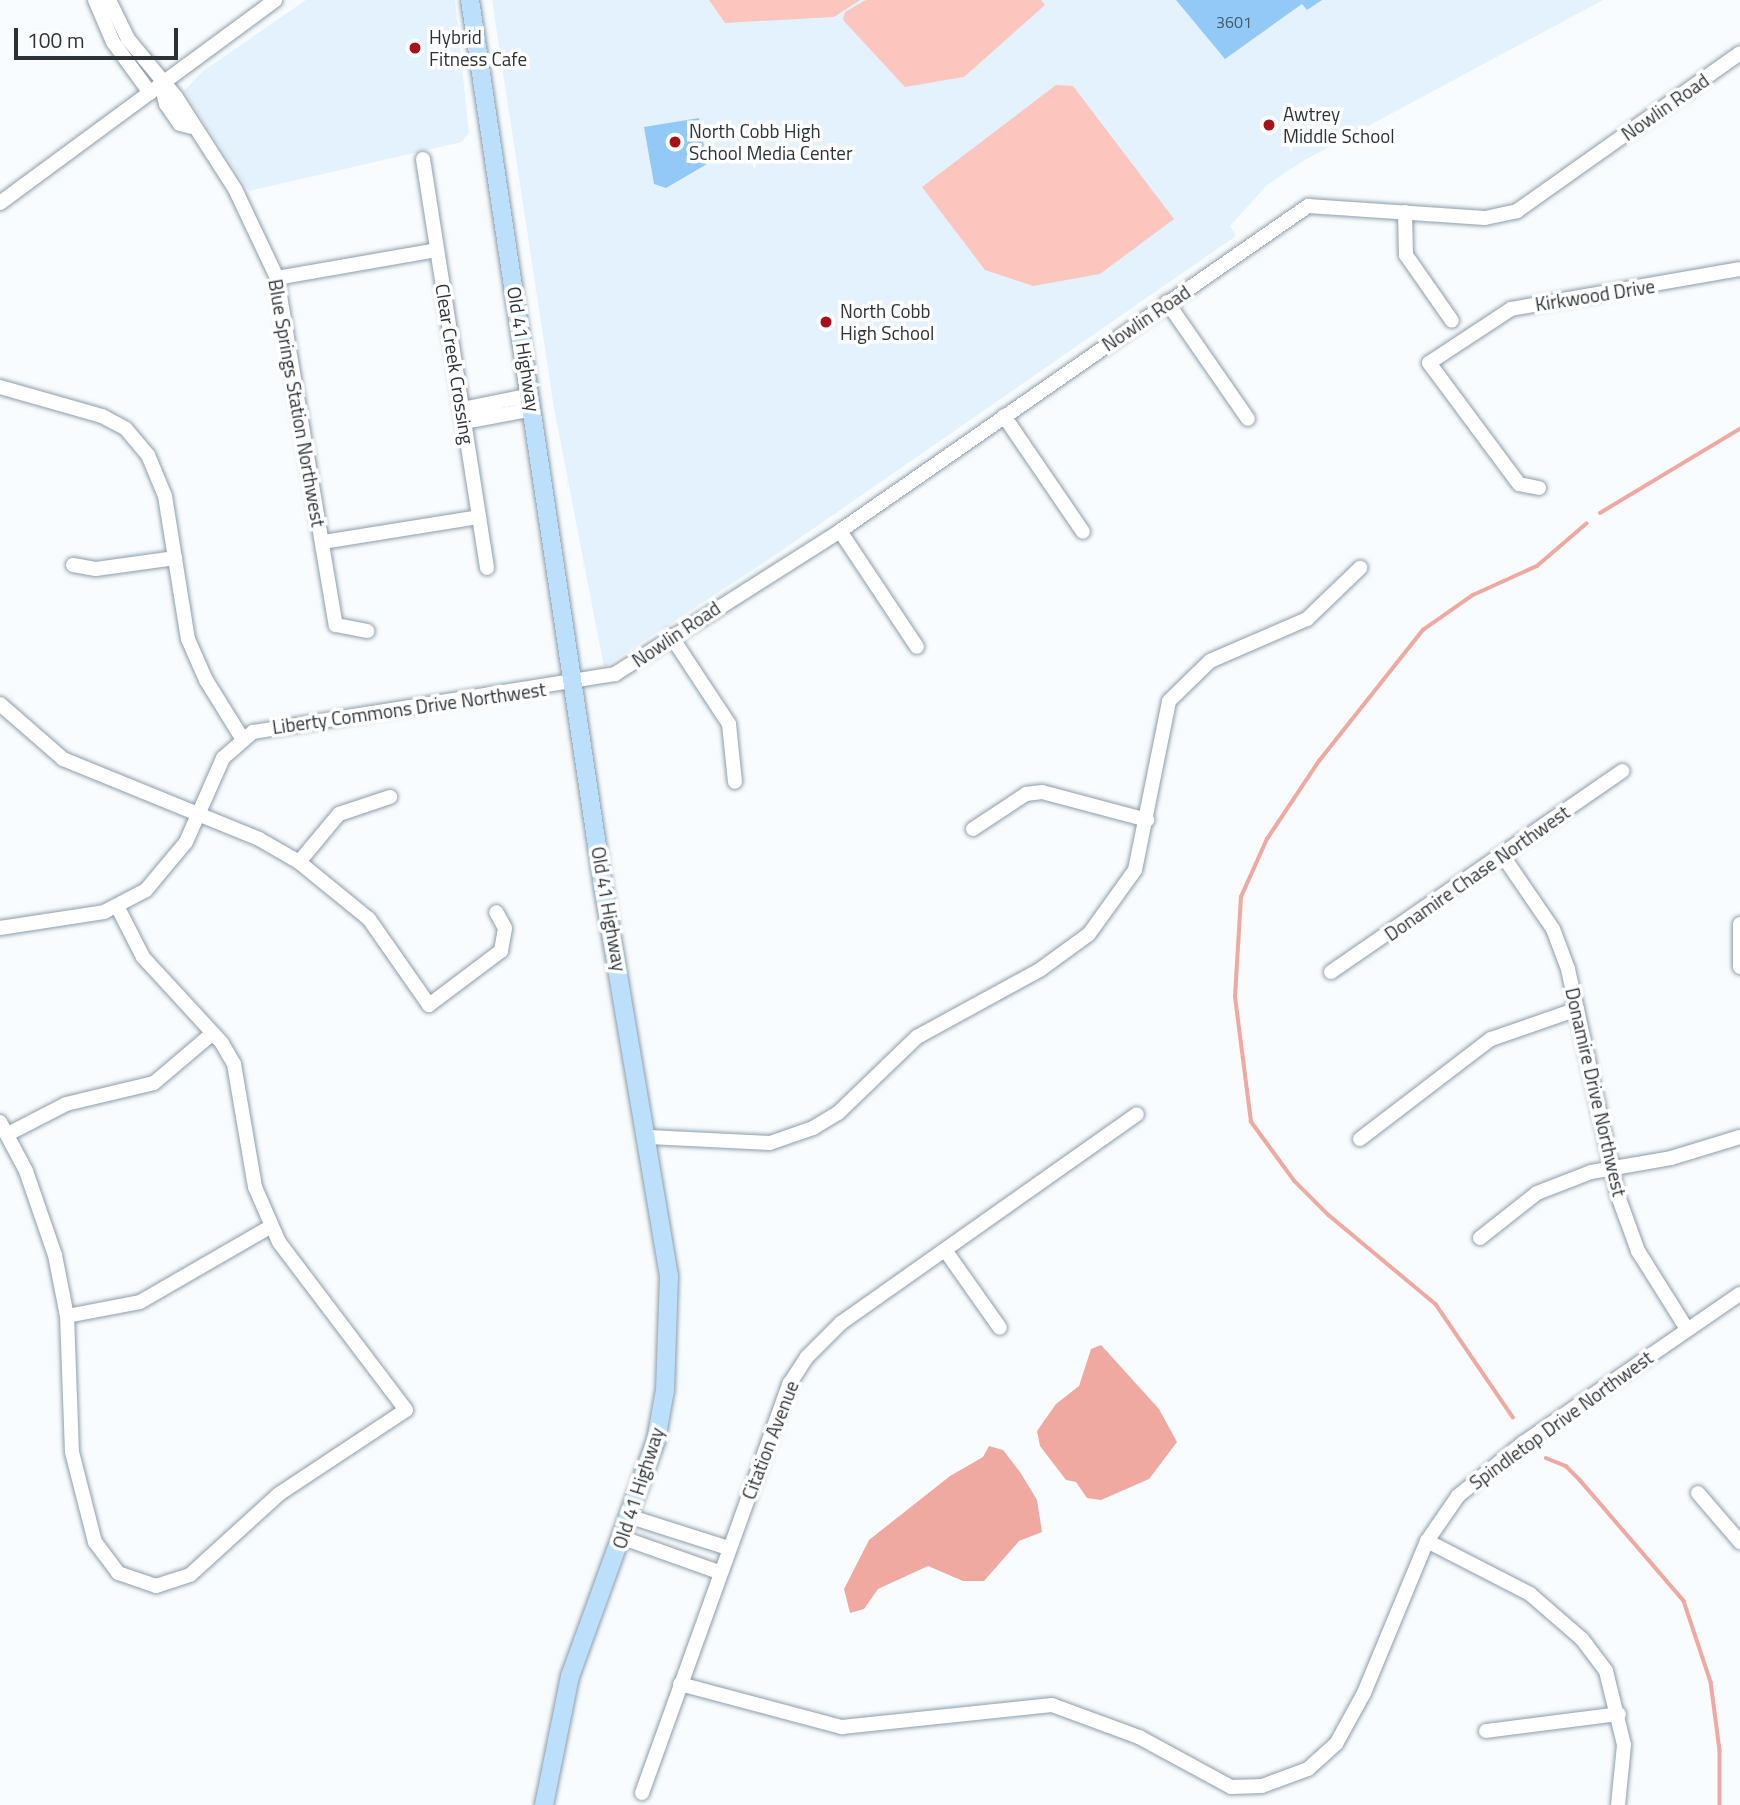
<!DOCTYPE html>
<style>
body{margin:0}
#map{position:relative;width:1740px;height:1805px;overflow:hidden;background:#f8fcfe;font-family:"Titillium Web",sans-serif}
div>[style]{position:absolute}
.built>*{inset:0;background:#e4f2fd}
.green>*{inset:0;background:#fcc5be}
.water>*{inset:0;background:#f0a9a1}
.stream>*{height:3.5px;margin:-1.75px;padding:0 1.75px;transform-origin:1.75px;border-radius:1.75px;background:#f0a9a1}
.building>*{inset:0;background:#92c9f6}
.roads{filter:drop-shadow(0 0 2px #8e9daa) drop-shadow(0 0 2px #8e9daa)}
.minor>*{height:14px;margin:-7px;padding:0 7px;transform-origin:7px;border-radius:7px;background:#fff}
.major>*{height:18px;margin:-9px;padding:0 9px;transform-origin:9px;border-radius:9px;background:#bce0fc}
.dots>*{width:19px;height:19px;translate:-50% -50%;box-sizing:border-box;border:4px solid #fff;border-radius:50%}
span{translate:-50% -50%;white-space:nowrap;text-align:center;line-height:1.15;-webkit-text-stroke:7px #fff;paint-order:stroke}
.number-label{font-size:16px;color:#465868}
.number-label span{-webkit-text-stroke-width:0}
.poi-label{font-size:19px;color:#2c3338}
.left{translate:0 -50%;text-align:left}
.street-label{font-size:19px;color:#2c3338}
.scale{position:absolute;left:14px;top:28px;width:164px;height:32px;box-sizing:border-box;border:4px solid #2c3338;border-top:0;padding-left:9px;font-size:21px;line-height:24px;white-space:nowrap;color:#2c3338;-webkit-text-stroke:5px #fff;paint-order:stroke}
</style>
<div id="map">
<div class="built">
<i style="clip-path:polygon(306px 0,455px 0,469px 133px,462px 142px,249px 191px,184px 91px,203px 71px)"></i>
<i style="clip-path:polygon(492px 0,1603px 0,1303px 161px,1267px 185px,1230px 226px,1236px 236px,768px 560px,604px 667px,554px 408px)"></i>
</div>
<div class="green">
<i style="clip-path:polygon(709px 0,860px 0,834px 17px,725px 23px)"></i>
<i style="clip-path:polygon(866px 0,1041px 0,1045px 5px,964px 77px,905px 87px,843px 20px,845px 12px)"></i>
<i style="clip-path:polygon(1056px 85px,1073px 86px,1174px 219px,1100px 274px,1033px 286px,985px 270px,922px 187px)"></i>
</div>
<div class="water">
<i style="clip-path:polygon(1101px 1345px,1159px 1409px,1177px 1442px,1149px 1479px,1101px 1500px,1087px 1498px,1076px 1482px,1066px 1480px,1040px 1446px,1037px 1431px,1056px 1404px,1079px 1386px,1091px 1349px)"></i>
<i style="clip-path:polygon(989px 1446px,1003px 1450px,1020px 1472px,1037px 1500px,1042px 1532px,1019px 1541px,984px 1581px,963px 1581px,928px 1566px,878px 1589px,864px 1609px,850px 1613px,844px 1589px,869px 1540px,950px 1476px,983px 1457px)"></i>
</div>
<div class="stream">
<i style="left:1600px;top:513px;width:163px;rotate:-31deg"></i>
<i style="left:1513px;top:1418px;width:137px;rotate:-124.3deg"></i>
<i style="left:1436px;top:1305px;width:139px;rotate:-140.2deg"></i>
<i style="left:1329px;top:1216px;width:49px;rotate:-135deg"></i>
<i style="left:1294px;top:1181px;width:73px;rotate:-126.1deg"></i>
<i style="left:1251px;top:1122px;width:126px;rotate:-97.3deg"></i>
<i style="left:1235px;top:997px;width:100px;rotate:-86.6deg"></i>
<i style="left:1241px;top:897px;width:64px;rotate:-65.9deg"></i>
<i style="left:1267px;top:839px;width:94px;rotate:-56.3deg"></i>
<i style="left:1319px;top:761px;width:167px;rotate:-51.6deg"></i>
<i style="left:1423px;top:630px;width:61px;rotate:-35deg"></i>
<i style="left:1473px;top:595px;width:70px;rotate:-24.4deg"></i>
<i style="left:1537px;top:566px;width:65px;rotate:-40.6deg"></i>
<i style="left:1546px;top:1458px;width:22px;rotate:22deg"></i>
<i style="left:1566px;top:1466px;width:20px;rotate:45deg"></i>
<i style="left:1580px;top:1480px;width:160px;rotate:49.3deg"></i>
<i style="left:1684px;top:1601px;width:85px;rotate:71.6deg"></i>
<i style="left:1711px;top:1682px;width:69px;rotate:82.5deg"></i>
<i style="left:1720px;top:1750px;width:55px;rotate:90deg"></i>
</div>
<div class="building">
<i style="clip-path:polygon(1176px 0,1322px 0,1307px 10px,1302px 4px,1225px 59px)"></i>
<i style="clip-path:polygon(699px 118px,707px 164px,666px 188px,654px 184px,644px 127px)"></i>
</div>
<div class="roads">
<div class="minor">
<i style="left:95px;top:0;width:46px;rotate:66.8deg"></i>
<i style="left:113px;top:42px;width:63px;rotate:54deg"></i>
<i style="left:109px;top:0;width:43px;rotate:64deg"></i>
<i style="left:128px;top:39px;width:75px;rotate:50.4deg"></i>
<i style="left:176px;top:97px;width:109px;rotate:57.3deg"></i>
<i style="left:235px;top:189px;width:98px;rotate:64.7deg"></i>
<i style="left:277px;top:278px;width:352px;rotate:80.4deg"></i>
<i style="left:336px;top:625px;width:32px;rotate:11deg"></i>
<i style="left:161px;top:84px;width:21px;rotate:76deg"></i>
<i style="left:166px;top:104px;width:24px;rotate:55deg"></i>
<i style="left:180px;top:124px;width:11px;rotate:15deg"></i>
<i style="left:423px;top:159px;width:414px;rotate:81.1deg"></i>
<i style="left:0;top:203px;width:342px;rotate:-36.4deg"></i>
<i style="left:1405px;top:212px;width:43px;rotate:88.7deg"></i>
<i style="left:1406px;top:255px;width:80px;rotate:55.1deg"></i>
<i style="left:277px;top:278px;width:162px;rotate:-9.9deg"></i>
<i style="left:1167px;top:302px;width:142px;rotate:55.3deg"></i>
<i style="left:0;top:387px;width:106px;rotate:15.9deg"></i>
<i style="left:102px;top:416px;width:27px;rotate:28deg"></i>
<i style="left:126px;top:429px;width:34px;rotate:50deg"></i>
<i style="left:148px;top:455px;width:44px;rotate:67.5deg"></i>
<i style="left:165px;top:496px;width:145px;rotate:80.9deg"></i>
<i style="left:188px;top:639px;width:45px;rotate:66.3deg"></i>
<i style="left:206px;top:680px;width:68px;rotate:58.2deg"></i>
<i style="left:462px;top:409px;width:70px;rotate:-11.5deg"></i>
<i style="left:1004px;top:416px;width:140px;rotate:55.7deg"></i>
<i style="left:464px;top:422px;width:70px;rotate:-10.7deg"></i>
<i style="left:1539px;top:488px;width:20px;rotate:-169deg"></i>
<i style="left:1519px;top:484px;width:151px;rotate:-126.6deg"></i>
<i style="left:1429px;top:363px;width:98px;rotate:-33.4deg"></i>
<i style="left:1511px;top:309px;width:232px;rotate:-9.9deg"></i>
<i style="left:840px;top:531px;width:139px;rotate:56.4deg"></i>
<i style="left:323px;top:542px;width:158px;rotate:-9.1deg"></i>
<i style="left:73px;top:565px;width:23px;rotate:10deg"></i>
<i style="left:96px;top:569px;width:80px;rotate:-7.9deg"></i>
<i style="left:671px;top:636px;width:105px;rotate:56.6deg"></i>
<i style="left:729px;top:724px;width:58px;rotate:84.1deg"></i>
<i style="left:0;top:704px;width:84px;rotate:41.1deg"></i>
<i style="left:63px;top:759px;width:212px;rotate:22.2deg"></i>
<i style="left:259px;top:839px;width:46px;rotate:29.9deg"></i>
<i style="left:299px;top:862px;width:90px;rotate:39.2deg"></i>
<i style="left:369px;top:919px;width:105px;rotate:55.1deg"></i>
<i style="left:429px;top:1005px;width:90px;rotate:-36.9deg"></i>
<i style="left:501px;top:951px;width:23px;rotate:-80deg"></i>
<i style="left:505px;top:928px;width:18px;rotate:-119deg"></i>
<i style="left:973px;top:829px;width:64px;rotate:-33.4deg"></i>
<i style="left:1026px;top:794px;width:16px;rotate:-7deg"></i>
<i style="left:1042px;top:792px;width:109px;rotate:14.9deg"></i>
<i style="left:1503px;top:856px;width:88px;rotate:55.6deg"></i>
<i style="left:1553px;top:929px;width:43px;rotate:69.4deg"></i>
<i style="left:1568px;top:969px;width:232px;rotate:77.6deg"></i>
<i style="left:1618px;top:1196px;width:59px;rotate:70deg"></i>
<i style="left:1638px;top:1251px;width:92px;rotate:57.9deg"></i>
<i style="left:299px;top:862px;width:62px;rotate:-50.2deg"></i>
<i style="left:339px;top:814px;width:54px;rotate:-18.4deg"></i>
<i style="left:1740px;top:924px;width:43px;rotate:90deg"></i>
<i style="left:0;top:928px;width:105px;rotate:-8.7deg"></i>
<i style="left:104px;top:912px;width:47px;rotate:-27.6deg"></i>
<i style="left:146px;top:890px;width:62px;rotate:-50.2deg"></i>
<i style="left:186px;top:842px;width:92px;rotate:-66.2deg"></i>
<i style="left:223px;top:758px;width:40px;rotate:-41deg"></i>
<i style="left:253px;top:732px;width:367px;rotate:-9.1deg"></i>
<i style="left:615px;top:674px;width:267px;rotate:-32.4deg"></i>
<i style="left:840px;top:531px;width:570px;rotate:-34.78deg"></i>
<i style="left:1308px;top:206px;width:177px;rotate:3.9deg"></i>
<i style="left:1485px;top:218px;width:33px;rotate:-12deg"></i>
<i style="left:1517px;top:211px;width:273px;rotate:-35.3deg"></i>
<i style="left:1331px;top:972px;width:354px;rotate:-34.6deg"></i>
<i style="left:0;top:1122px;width:55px;rotate:62deg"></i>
<i style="left:26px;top:1171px;width:89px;rotate:71deg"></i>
<i style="left:55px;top:1255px;width:62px;rotate:78.9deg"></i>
<i style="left:67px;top:1316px;width:136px;rotate:87.9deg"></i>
<i style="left:72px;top:1452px;width:93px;rotate:75.7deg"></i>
<i style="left:95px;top:1542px;width:39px;rotate:53deg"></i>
<i style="left:118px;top:1573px;width:40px;rotate:18.9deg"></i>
<i style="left:156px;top:1586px;width:36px;rotate:-18deg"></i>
<i style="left:190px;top:1575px;width:120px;rotate:-42.3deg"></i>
<i style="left:279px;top:1494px;width:152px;rotate:-33.5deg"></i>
<i style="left:406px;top:1410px;width:211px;rotate:-127.1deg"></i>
<i style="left:279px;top:1242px;width:60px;rotate:-113.6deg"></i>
<i style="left:255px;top:1187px;width:125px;rotate:-99.7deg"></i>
<i style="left:234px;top:1064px;width:24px;rotate:-120deg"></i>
<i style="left:222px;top:1043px;width:117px;rotate:-132.6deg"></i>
<i style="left:143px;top:957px;width:57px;rotate:-117deg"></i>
<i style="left:8px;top:1134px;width:65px;rotate:-27.3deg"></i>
<i style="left:66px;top:1104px;width:90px;rotate:-13.4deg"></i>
<i style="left:154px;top:1083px;width:77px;rotate:-40.3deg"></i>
<i style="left:649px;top:1137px;width:121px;rotate:2.8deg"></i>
<i style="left:770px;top:1143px;width:46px;rotate:-19.2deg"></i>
<i style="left:813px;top:1128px;width:29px;rotate:-31deg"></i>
<i style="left:838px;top:1113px;width:110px;rotate:-43.9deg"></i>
<i style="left:917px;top:1037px;width:141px;rotate:-28.7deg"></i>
<i style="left:1041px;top:969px;width:59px;rotate:-36.1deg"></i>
<i style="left:1089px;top:934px;width:79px;rotate:-54.3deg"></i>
<i style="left:1135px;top:870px;width:172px;rotate:-78.6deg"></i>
<i style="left:1169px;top:701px;width:57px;rotate:-44.3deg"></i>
<i style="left:1210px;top:661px;width:106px;rotate:-23.4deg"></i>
<i style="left:1307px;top:619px;width:74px;rotate:-43.9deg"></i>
<i style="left:1360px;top:1139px;width:165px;rotate:-37.4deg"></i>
<i style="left:1491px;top:1039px;width:91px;rotate:-19.2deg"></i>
<i style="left:1480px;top:1238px;width:73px;rotate:-38.3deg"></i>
<i style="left:1537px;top:1193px;width:58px;rotate:-21.3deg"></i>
<i style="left:1591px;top:1172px;width:81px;rotate:-9.9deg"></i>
<i style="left:1671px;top:1158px;width:72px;rotate:-16.9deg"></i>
<i style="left:945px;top:1250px;width:95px;rotate:54.8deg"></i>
<i style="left:67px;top:1316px;width:74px;rotate:-10.9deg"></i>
<i style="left:140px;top:1302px;width:150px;rotate:-30deg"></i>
<i style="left:1698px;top:1493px;width:65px;rotate:49.4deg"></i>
<i style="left:631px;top:1517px;width:102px;rotate:17.7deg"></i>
<i style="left:623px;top:1538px;width:102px;rotate:19.5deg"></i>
<i style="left:1427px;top:1541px;width:116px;rotate:27.2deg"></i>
<i style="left:1530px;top:1594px;width:69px;rotate:40.9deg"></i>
<i style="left:1582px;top:1639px;width:40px;rotate:53deg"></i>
<i style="left:1606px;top:1671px;width:76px;rotate:76.3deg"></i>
<i style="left:1624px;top:1745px;width:60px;rotate:95.7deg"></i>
<i style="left:680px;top:1684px;width:168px;rotate:14.9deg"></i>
<i style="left:842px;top:1727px;width:211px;rotate:-6deg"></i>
<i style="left:1052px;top:1705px;width:93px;rotate:20.2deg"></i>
<i style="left:1139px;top:1737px;width:105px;rotate:28.5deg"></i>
<i style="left:1231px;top:1787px;width:31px;rotate:-2deg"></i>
<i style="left:1262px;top:1786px;width:49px;rotate:-20.3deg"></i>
<i style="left:1308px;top:1769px;width:38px;rotate:-42deg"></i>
<i style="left:1336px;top:1744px;width:58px;rotate:-61.2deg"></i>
<i style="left:1364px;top:1693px;width:165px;rotate:-67.5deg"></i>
<i style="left:1427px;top:1541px;width:55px;rotate:-55.4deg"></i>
<i style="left:1458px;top:1496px;width:84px;rotate:-39.2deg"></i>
<i style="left:1523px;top:1443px;width:263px;rotate:-34.5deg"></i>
<i style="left:1486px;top:1731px;width:134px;rotate:-7.3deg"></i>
<i style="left:642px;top:1793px;width:436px;rotate:-70.2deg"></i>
<i style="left:790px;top:1383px;width:31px;rotate:-57deg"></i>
<i style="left:807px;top:1357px;width:48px;rotate:-45deg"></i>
<i style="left:841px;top:1323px;width:362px;rotate:-35.2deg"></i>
</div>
<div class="major">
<i style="left:470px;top:0;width:896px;rotate:81.46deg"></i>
<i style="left:603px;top:886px;width:396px;rotate:80.4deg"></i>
<i style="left:669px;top:1276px;width:114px;rotate:92deg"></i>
<i style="left:665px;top:1390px;width:51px;rotate:100.2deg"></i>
<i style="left:656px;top:1440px;width:251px;rotate:110deg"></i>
<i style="left:570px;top:1676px;width:132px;rotate:101.4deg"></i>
</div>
</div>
<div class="dots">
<i style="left:415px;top:48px;background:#a71119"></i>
<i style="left:1269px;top:125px;background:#a71119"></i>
<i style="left:675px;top:142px;background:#a71119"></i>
<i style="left:826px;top:322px;background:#a71119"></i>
</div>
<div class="number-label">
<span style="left:1234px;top:22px">3601</span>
</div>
<div class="poi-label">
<span class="left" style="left:429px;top:48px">Hybrid<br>Fitness Cafe</span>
<span class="left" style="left:1283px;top:125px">Awtrey<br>Middle School</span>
<span class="left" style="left:689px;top:142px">North Cobb High<br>School Media Center</span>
<span class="left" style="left:840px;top:322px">North Cobb<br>High School</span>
</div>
<div class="street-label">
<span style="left:1665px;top:107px;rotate:-35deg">Nowlin Road</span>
<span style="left:1595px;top:295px;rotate:-9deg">Kirkwood Drive</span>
<span style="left:1146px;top:318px;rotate:-34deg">Nowlin Road</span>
<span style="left:524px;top:349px;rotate:81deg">Old 41 Highway</span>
<span style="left:455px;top:364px;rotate:81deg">Clear Creek Crossing</span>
<span style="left:297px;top:403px;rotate:80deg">Blue Springs Station Northwest</span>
<span style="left:676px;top:634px;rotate:-34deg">Nowlin Road</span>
<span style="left:409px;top:708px;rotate:-8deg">Liberty Commons Drive Northwest</span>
<span style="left:1477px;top:873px;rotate:-35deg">Donamire Chase Northwest</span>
<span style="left:609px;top:909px;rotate:80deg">Old 41 Highway</span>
<span style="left:1596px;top:1092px;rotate:77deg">Donamire Drive Northwest</span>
<span style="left:1561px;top:1420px;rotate:-36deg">Spindletop Drive Northwest</span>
<span style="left:770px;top:1440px;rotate:-69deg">Citation Avenue</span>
<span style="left:638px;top:1488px;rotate:-72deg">Old 41 Highway</span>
</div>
<div class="scale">100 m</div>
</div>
